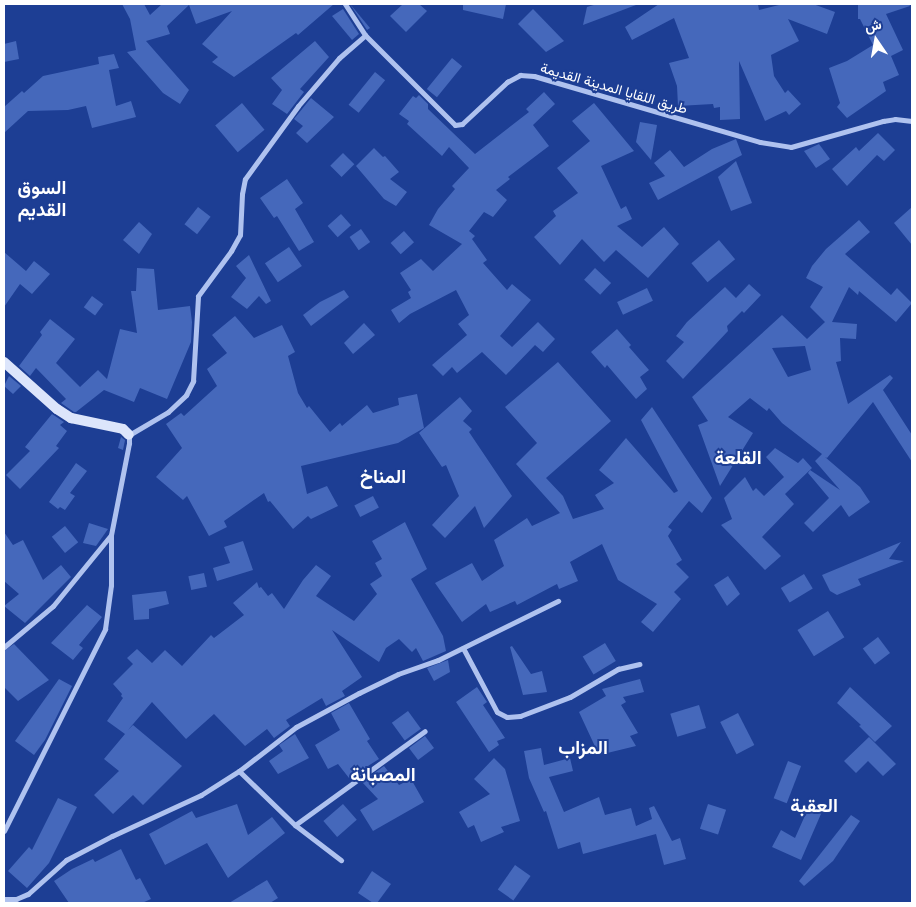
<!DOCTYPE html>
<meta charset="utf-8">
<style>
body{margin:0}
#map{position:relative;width:916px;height:907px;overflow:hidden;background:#1d3e94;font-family:Helvetica,Vazirmatn,sans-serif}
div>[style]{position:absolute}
.building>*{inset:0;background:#4568bb;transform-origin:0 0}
.street>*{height:5px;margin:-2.5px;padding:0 2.5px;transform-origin:2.5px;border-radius:2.5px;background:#afc2ef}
.secondary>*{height:10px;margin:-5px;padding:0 5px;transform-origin:5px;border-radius:5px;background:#dce5fb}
span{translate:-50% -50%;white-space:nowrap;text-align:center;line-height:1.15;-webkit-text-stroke:4px #1d3e94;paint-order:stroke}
.street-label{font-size:14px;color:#fff}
.district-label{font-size:19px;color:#fff;font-weight:700}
.frame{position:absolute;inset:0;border:5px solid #fff;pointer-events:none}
.north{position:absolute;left:851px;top:15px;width:50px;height:50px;-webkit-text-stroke:4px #1d3e94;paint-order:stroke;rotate:348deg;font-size:14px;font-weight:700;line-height:20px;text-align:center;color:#fff}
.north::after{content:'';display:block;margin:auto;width:18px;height:22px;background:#fff;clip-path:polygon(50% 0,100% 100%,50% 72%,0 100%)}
</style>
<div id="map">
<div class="building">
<i style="clip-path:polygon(122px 4px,144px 4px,150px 15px,162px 4px,334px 4px,298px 35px,296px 33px,234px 77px,212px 62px,218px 57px,202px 44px,232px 11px,196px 24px,189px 5px,167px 26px,170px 34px,146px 41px,189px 90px,180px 104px,163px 93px,127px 52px,136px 50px,130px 19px)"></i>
<i style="clip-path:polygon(350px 4px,370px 28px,367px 30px)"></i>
<i style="clip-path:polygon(403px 4px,419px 4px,427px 11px,406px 32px,390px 16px)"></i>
<i style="clip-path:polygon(463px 4px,506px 4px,503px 19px,463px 10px)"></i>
<i style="clip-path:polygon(597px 4px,635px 4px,636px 5px,583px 25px,587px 7px)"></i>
<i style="clip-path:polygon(659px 4px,758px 4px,759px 10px,783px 4px,813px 4px,835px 12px,827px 34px,788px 19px,799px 41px,771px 55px,774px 76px,785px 93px,788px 90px,801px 104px,789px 115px,786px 111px,765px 121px,739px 61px,740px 119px,720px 120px,720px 107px,714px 108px,713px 104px,678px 106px,677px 86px,669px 63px,689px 58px,674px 18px,632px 40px,625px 27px)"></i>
<i style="clip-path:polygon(858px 4px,909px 4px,910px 6px,886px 14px,903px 50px,891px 56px,899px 75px,883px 82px,886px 91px,847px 118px,837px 107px,840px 103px,829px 68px,847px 61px,873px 45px,860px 19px,858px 19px)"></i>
<i style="clip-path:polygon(343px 9px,359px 34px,352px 40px,332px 16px)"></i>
<i style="clip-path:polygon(533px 9px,564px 41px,546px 52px,518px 24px)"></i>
<i style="clip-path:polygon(16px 41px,19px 59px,4px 62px,4px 44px)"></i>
<i style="clip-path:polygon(315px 41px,329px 57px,300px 89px,304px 92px,287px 114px,272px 104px,282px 90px,271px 78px)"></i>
<i style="clip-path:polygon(114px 54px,119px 68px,109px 70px,116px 106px,131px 101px,136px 117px,92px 128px,86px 106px,68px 110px,28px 111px,4px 133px,4px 107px,22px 91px,24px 93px,43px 76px,99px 64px,98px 57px)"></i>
<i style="left:452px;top:58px;width:13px;height:40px;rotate:39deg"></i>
<i style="left:375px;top:72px;width:13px;height:42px;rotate:39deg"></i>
<i style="clip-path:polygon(544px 92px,555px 104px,533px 125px,549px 146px,508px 177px,510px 179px,496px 190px,507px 200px,493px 217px,484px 212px,469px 231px,475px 236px,472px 239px,487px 260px,483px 263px,507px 290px,512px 284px,531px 300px,500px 336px,512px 347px,538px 322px,555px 339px,543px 352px,535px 345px,506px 375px,482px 352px,457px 373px,452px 367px,443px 376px,432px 365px,467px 335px,458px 324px,469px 315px,456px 290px,410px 314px,399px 323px,391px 310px,411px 298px,408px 292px,411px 290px,400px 273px,421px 259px,433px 271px,462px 244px,429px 225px,438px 209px,455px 189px,452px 186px,469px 168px,449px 147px,442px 156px,407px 124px,409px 121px,399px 114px,413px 96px,416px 98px,419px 95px,428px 104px,428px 109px,475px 154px,529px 112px,526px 109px)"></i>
<i style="clip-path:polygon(311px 98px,334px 117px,307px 143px,296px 133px,303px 126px,294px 119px)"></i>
<i style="left:242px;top:103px;width:35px;height:35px;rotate:50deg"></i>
<i style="clip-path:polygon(594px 103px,634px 151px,601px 166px,621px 209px,626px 206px,632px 219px,617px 226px,642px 247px,664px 227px,679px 244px,648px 278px,616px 250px,604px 262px,582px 239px,560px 265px,534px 237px,556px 216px,553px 211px,578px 193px,557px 168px,590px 141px,572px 121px)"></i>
<i style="clip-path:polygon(640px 122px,657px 125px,651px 160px,636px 142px)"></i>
<i style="clip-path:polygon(878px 133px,895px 150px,884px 161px,877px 155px,847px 186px,832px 169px,856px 147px,859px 151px)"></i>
<i style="clip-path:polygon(736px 139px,742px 155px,658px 200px,649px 183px,665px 176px,654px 163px,670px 150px,684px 167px,712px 149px)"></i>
<i style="clip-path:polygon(819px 144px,830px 159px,816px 168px,804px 151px)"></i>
<i style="clip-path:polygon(374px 148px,383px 157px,385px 156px,399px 172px,390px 179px,407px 192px,396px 206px,384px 199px,356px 166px)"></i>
<i style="left:343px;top:153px;width:16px;height:18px;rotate:45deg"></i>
<i style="clip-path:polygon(736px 161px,752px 203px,731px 211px,718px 177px)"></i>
<i style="clip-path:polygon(287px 179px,303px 203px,295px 209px,314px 242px,299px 251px,277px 216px,274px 218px,260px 198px)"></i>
<i style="left:198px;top:207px;width:16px;height:22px;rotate:38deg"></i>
<i style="clip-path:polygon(912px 207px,912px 245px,894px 223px)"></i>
<i style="left:341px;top:214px;width:15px;height:18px;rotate:48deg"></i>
<i style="clip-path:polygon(evenodd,859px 220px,870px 232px,845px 254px,891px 295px,897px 288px,912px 303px,896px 322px,859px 291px,858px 295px,849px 287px,832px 322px,857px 324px,856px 339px,840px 338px,841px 361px,836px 362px,848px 404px,890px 375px,893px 378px,883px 390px,912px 435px,912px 462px,873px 402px,827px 458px,825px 457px,860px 487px,870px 502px,849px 517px,841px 505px,813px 532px,804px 523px,829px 498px,808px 473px,810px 470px,840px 490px,815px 461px,822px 454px,782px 423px,769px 408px,767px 411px,750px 398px,728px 417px,753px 433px,720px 486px,698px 425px,708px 421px,692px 397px,782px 315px,807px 339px,825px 322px,810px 307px,823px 287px,806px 278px,812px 266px,826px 249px,859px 220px,805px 346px,811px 370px,788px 377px,772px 348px,805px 346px)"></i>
<i style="clip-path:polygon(139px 222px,152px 234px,139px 254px,123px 240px)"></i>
<i style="left:361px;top:229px;width:16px;height:14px;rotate:55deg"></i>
<i style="left:404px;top:231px;width:15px;height:18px;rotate:48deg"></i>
<i style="left:719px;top:240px;width:25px;height:36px;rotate:50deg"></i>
<i style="left:289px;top:247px;width:23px;height:29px;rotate:56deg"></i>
<i style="clip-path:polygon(4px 252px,26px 271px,34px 261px,50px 274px,32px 294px,20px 284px,4px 307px)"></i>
<i style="clip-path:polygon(249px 255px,271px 301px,266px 304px,259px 296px,247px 309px,231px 297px,246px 278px,236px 266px)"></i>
<i style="clip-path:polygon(137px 268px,154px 269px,158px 310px,190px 306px,192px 322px,191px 342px,167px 399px,140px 388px,134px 402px,104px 390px,76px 412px,74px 412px,61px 403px,66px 399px,36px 368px,30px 376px,19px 366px,42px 335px,40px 332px,50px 319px,75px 339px,56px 363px,80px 387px,98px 370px,107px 379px,120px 329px,137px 333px,131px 291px,136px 291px)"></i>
<i style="left:595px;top:268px;width:22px;height:16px;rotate:43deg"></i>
<i style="clip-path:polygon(749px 284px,761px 295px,744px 313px,742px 311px,727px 326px,728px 331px,683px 379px,666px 361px,684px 342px,676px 336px,687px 322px,725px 287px,736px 298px)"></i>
<i style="left:647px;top:288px;width:14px;height:33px;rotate:65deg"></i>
<i style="clip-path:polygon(344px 290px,349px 297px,311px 326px,303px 315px,320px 302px)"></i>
<i style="left:92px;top:296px;width:14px;height:14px;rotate:36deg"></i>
<i style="clip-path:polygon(235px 316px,254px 338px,282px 325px,295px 352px,288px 356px,298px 393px,307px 408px,309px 406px,330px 432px,340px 423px,342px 426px,367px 405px,373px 413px,399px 405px,398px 398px,417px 394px,424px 428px,398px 443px,301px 466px,307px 494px,327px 486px,338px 506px,311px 519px,308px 516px,293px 529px,270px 501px,268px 502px,264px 493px,224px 521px,227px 527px,209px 536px,187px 496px,183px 500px,156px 477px,182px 448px,166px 424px,181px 413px,184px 416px,217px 386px,207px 369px,227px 353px,212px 335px)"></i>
<i style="clip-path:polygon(364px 323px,375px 335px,353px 354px,344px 343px)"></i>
<i style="clip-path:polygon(617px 329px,631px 345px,629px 347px,649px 370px,640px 377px,647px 389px,636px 399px,607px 365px,605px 368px,591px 352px)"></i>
<i style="clip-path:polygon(558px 362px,611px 421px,546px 478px,563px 496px,573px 519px,604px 509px,595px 495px,614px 483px,599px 470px,626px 438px,674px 493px,678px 491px,641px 420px,652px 407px,712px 498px,702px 513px,689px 501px,668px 527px,672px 530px,668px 536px,682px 560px,676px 564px,689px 577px,674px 592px,681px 599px,653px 632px,641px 622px,657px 604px,618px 580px,602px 544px,570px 562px,578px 581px,559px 589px,557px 584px,517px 605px,515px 601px,490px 612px,486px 604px,462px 622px,435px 583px,472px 563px,482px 581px,504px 566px,494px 540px,527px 518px,532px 526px,560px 513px,516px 464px,537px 443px,505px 407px)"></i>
<i style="clip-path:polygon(9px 376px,21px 386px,13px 394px,4px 386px)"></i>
<i style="clip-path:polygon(460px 397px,472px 411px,463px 421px,472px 429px,469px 432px,512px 496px,484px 528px,475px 506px,445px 538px,432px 525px,459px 496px,446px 465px,442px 467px,419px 433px)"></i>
<i style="clip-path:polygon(52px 414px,64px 422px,60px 425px,67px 431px,56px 446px,59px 448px,20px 489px,6px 475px,30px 451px,25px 447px)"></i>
<i style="clip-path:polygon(121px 437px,125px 440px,123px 450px,118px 448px)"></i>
<i style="clip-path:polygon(775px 448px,798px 463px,803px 458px,812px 468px,785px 494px,794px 504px,762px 537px,781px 556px,765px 570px,721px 525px,732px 519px,724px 498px,745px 477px,753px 491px,756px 488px,764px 496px,784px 477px,766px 457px)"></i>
<i style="clip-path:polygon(76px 463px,87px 471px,70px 493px,75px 496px,65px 510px,60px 507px,58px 509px,49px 502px)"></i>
<i style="left:373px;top:496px;width:13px;height:21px;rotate:63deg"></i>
<i style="clip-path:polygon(405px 522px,427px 569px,411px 579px,443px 636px,446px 651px,423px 661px,416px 648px,412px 652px,399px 639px,386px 648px,379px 662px,332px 630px,362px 677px,342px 691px,345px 696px,326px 706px,322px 698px,286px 720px,290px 726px,274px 738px,267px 729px,245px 746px,214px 714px,186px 739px,152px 702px,128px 730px,133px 725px,182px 766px,143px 805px,133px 795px,113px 814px,94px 795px,119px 771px,104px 759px,125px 734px,107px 721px,123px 698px,121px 696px,122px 694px,113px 684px,133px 664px,127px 658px,137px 649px,152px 663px,165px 650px,182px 666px,211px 635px,214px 638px,244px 615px,233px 603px,257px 582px,259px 588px,261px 587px,268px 596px,272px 593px,284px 609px,303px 580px,316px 565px,331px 576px,316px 596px,354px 621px,377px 594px,370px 584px,382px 576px,375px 563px,382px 559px,372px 541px)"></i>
<i style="clip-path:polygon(89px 523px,108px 529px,96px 546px,83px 543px)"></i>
<i style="left:65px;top:526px;width:21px;height:17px;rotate:51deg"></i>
<i style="clip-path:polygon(4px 532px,13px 545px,23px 540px,43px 580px,61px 565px,71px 577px,25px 623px,4px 606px,19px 594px,4px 581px)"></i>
<i style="clip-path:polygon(243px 541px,253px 570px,217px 581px,213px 568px,230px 563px,224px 547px)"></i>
<i style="clip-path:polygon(901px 542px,889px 559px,904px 561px,858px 579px,861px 585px,837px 595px,830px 591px,822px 575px)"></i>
<i style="left:204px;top:573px;width:14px;height:16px;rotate:78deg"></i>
<i style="left:804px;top:574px;width:17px;height:27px;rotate:59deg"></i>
<i style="clip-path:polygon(728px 576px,740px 594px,727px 606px,714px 585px)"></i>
<i style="clip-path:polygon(166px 591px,169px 604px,149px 609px,149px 619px,134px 620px,132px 595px)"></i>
<i style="clip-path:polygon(87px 605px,102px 617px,79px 645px,83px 648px,73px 660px,51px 643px)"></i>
<i style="left:828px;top:611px;width:31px;height:36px;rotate:58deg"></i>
<i style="left:878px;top:637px;width:20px;height:19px;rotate:53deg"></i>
<i style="left:605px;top:643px;width:21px;height:26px;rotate:59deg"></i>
<i style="clip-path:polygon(14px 644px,49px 680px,18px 701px,4px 687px,4px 651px)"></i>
<i style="clip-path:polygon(512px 646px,531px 674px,542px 671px,547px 692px,523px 695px,510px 647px)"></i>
<i style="clip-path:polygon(448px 660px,450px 672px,434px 681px,427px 668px)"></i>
<i style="clip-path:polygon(59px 679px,72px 686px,45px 740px,34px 755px,15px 741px)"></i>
<i style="clip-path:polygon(640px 679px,644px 692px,623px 697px,626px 702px,621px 705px,638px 733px,630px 736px,636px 746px,599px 755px,579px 712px,606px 696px,602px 689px)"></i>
<i style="clip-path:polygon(477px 687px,487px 702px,483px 705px,505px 738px,497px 741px,499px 745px,489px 752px,456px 702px)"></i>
<i style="clip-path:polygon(850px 687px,892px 726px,875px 742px,859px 726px,861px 725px,837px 703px)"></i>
<i style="clip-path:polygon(349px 703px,370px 739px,367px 741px,379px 759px,349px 778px,338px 764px,328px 769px,315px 745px,340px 730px,331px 713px)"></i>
<i style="left:699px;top:705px;width:24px;height:30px;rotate:73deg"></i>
<i style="left:408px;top:711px;width:22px;height:20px;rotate:54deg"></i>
<i style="left:738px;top:713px;width:36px;height:20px;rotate:63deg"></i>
<i style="clip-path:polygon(295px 734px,309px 758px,278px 774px,269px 761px,283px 751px,279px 745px)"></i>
<i style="left:425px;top:736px;width:15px;height:20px;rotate:53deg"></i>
<i style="clip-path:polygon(869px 737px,896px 764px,883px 776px,868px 761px,856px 773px,844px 761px)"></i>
<i style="clip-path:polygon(541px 748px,544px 765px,570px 758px,573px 771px,549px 777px,564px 812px,599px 797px,605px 815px,631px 808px,636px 826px,652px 819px,649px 808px,654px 806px,672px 841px,680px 838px,686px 859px,664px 865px,656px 834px,583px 854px,580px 842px,558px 849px,546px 811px,544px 812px,529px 778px,524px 751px)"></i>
<i style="clip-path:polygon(494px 758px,505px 769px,520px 821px,501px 827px,504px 832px,481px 842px,474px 825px,468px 828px,459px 812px,490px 794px,474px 779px)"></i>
<i style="left:788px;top:761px;width:14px;height:40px;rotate:21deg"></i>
<i style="clip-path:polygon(384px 766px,399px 785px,411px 779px,424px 802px,373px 831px,360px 810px,378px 799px,362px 782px)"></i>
<i style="clip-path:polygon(58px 798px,77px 807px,49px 863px,27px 888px,8px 871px,29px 847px,32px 850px)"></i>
<i style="clip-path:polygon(811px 802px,824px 807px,801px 860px,772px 847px,781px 830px,795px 838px)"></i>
<i style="clip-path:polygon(237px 804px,248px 835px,272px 817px,285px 833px,228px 878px,207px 843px,165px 865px,149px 834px,192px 811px,196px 818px)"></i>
<i style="left:343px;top:804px;width:21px;height:26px;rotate:49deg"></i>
<i style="left:708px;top:804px;width:19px;height:26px;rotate:18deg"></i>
<i style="clip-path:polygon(851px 815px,860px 821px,833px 861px,804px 886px,799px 881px)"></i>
<i style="clip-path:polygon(121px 849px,136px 880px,140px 878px,151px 899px,142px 903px,69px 903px,54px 881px,72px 869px,93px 859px,95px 862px)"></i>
<i style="left:515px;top:865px;width:19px;height:30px;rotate:35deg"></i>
<i style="clip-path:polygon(372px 871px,391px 884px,377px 903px,373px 903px,358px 893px)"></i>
<i style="clip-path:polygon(267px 880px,278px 898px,270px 903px,229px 903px)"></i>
</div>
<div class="street">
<i style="left:345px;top:4px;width:37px;rotate:57deg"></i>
<i style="left:365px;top:35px;width:127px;rotate:45deg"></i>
<i style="left:455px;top:125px;width:7px;rotate:-8deg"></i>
<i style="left:462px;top:124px;width:62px;rotate:-43deg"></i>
<i style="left:507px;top:82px;width:15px;rotate:-28deg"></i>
<i style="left:520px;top:75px;width:14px;rotate:4deg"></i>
<i style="left:534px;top:76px;width:235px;rotate:16.3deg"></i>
<i style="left:760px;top:142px;width:31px;rotate:9deg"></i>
<i style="left:791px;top:147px;width:96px;rotate:-15.8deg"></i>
<i style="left:883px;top:121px;width:12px;rotate:-9deg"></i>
<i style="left:895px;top:119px;width:17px;rotate:7deg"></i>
<i style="left:4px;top:647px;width:64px;rotate:-39.9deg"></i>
<i style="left:53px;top:606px;width:90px;rotate:-50.8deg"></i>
<i style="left:463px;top:648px;width:72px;rotate:62deg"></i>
<i style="left:497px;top:712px;width:11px;rotate:27deg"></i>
<i style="left:507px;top:717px;width:13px;rotate:-4deg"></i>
<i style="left:520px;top:716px;width:53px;rotate:-20.8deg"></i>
<i style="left:570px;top:697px;width:56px;rotate:-30.3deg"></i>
<i style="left:618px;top:669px;width:22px;rotate:-13deg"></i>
<i style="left:239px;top:771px;width:78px;rotate:44deg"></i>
<i style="left:295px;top:825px;width:58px;rotate:37.3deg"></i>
<i style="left:295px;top:825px;width:160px;rotate:-35.9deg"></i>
<i style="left:4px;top:831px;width:226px;rotate:-63.4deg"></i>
<i style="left:105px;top:629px;width:44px;rotate:-82.2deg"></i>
<i style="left:111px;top:585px;width:50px;rotate:-90deg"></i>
<i style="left:111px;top:535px;width:94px;rotate:-78.9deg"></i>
<i style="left:129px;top:443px;width:8px;rotate:-90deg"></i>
<i style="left:129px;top:435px;width:45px;rotate:-30.5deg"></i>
<i style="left:168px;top:412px;width:25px;rotate:-43deg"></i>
<i style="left:186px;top:395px;width:16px;rotate:-63deg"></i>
<i style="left:193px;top:381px;width:85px;rotate:-86.6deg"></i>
<i style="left:198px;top:296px;width:56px;rotate:-53.7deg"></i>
<i style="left:231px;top:251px;width:18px;rotate:-61deg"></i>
<i style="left:240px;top:235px;width:41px;rotate:-87.2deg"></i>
<i style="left:242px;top:194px;width:15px;rotate:-79deg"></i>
<i style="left:245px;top:179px;width:90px;rotate:-54deg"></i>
<i style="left:298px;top:106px;width:63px;rotate:-49.5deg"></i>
<i style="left:339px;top:58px;width:35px;rotate:-41deg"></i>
<i style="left:4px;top:899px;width:12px"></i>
<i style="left:16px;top:899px;width:13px;rotate:-23deg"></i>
<i style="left:28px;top:894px;width:51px;rotate:-41.8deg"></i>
<i style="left:66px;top:860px;width:52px;rotate:-27.6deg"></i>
<i style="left:112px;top:836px;width:98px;rotate:-24.7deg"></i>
<i style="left:201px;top:795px;width:45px;rotate:-32.3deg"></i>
<i style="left:239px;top:771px;width:72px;rotate:-37.7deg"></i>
<i style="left:296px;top:727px;width:72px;rotate:-28.4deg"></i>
<i style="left:359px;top:693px;width:43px;rotate:-26deg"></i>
<i style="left:398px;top:674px;width:42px;rotate:-19.3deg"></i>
<i style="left:438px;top:660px;width:134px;rotate:-26.2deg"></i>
</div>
<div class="secondary">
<i style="left:4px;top:362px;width:71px;rotate:41.6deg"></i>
<i style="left:57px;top:409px;width:17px;rotate:33deg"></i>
<i style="left:71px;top:418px;width:53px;rotate:11.9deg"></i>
<i style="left:123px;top:429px;width:8px;rotate:45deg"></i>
</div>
<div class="street-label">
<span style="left:614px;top:88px;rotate:16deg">طريق اللقايا المدينة القديمة</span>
</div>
<div class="district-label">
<span style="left:42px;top:199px">السوق<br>القديم</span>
<span style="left:738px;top:458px">القلعة</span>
<span style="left:383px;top:477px">المناخ</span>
<span style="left:583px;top:748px">المزاب</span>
<span style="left:383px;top:775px">المصبانة</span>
<span style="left:814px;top:806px">العقبة</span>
</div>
<div class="frame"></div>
<div class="north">ش</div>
</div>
